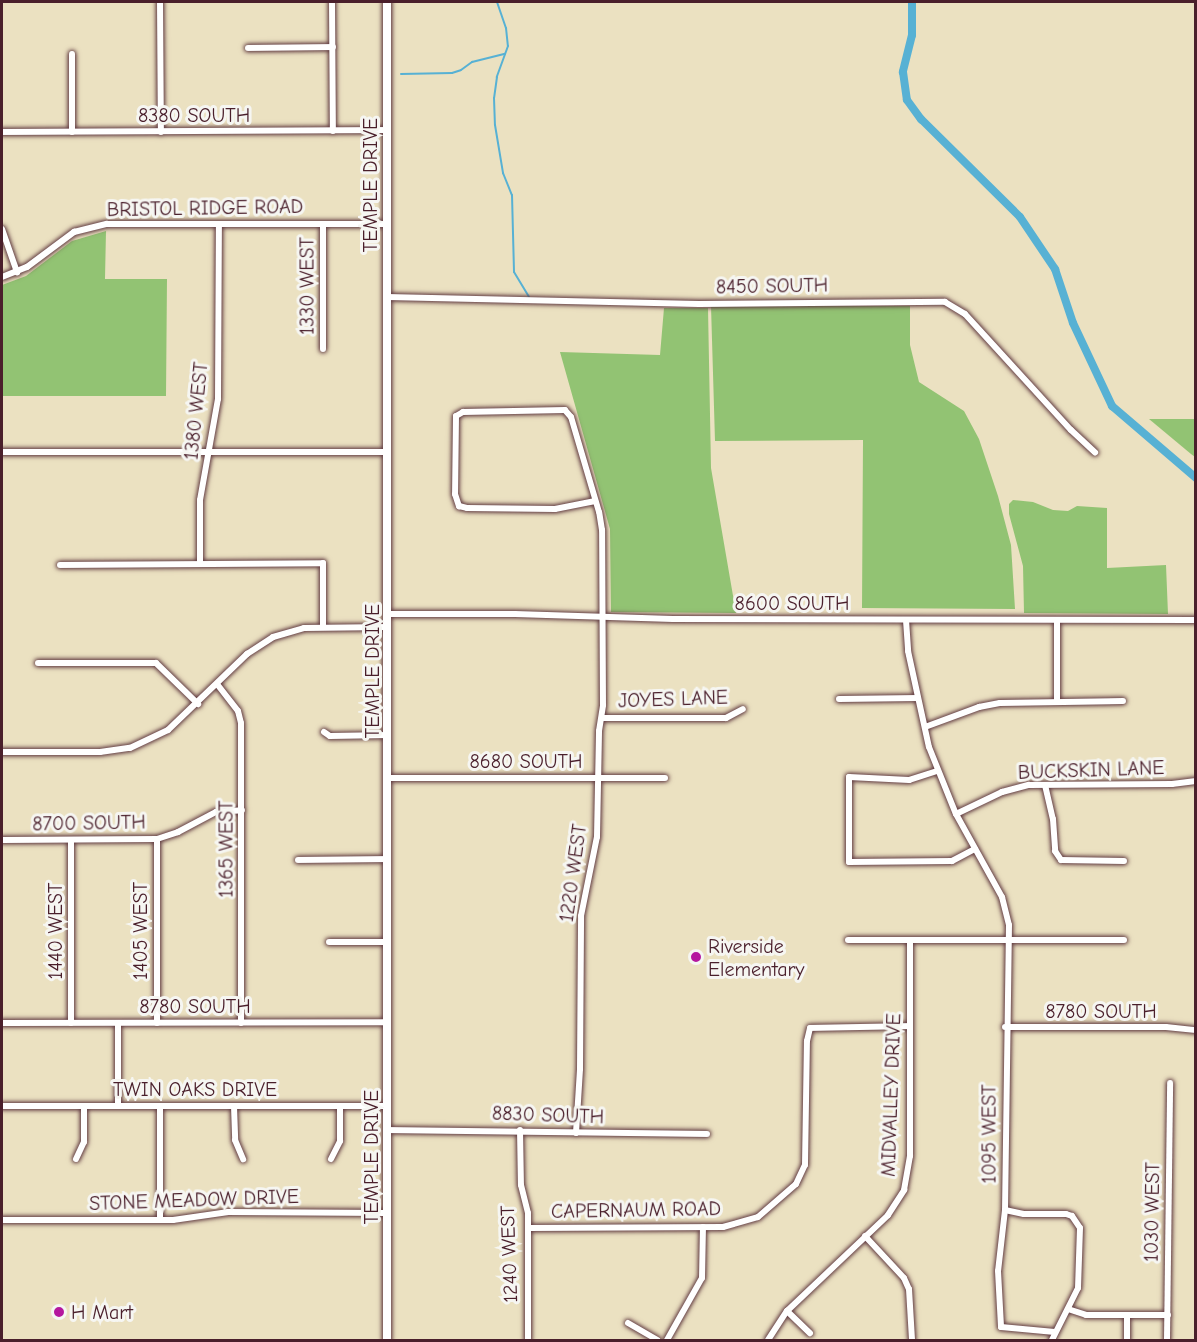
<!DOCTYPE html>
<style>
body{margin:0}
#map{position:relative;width:1197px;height:1342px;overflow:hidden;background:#ebe1c1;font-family:"Comic Neue",sans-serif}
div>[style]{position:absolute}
.green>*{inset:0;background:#92c373}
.stream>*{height:2px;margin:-1px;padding:0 1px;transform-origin:1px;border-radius:1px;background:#57b1d4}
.canal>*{height:8px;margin:-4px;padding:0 4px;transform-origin:4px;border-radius:4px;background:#57b1d4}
.roads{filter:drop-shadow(0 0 2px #623c42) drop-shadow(0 0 2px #623c42)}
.minor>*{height:6px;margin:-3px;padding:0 3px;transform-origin:3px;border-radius:3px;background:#fff}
.tertiary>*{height:8px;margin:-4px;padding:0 4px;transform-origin:4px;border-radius:4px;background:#fff}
.dots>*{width:16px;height:16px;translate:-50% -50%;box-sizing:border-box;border:3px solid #f6f6f2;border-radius:50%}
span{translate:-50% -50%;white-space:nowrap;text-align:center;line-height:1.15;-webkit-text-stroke:6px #f6f6f2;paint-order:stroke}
.street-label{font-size:20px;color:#4a1f2b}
.poi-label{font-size:20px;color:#4a1f2b}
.left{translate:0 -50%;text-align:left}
.frame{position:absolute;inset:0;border:3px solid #4a1f2b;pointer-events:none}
</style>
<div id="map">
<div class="green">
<i style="clip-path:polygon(106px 231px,105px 279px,167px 279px,166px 396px,2px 396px,2px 285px,26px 276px,72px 241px)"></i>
<i style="clip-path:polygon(711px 306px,910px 306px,910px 345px,919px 382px,964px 411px,979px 439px,998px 496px,1011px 545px,1015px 609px,862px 608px,863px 440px,715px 441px)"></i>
<i style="clip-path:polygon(664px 308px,708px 308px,711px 468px,736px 613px,611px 612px,610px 529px,560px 352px,660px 355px)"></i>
<i style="clip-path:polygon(1149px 419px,1195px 419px,1195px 457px,1191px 454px)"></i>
<i style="clip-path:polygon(1013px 500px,1033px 502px,1053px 510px,1068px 511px,1077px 506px,1107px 508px,1107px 568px,1166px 565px,1168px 614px,1024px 613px,1023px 566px,1009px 514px,1009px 504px)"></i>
</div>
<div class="stream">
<i style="left:497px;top:2px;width:28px;rotate:71deg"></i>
<i style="left:506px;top:28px;width:18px;rotate:84deg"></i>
<i style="left:508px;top:46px;width:33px;rotate:110deg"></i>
<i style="left:497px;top:77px;width:21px;rotate:98deg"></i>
<i style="left:494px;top:98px;width:27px;rotate:88deg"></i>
<i style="left:495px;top:125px;width:49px;rotate:80.5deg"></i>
<i style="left:503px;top:173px;width:24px;rotate:68deg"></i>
<i style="left:512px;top:195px;width:77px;rotate:88.5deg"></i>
<i style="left:514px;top:272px;width:29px;rotate:59deg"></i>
<i style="left:401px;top:74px;width:51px;rotate:-1.1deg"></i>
<i style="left:452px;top:73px;width:9px;rotate:-18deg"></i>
<i style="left:461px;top:70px;width:14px;rotate:-36deg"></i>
<i style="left:472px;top:62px;width:34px;rotate:-14deg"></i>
</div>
<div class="canal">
<i style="left:912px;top:2px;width:33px;rotate:90deg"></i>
<i style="left:912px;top:35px;width:38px;rotate:104deg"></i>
<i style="left:903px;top:72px;width:28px;rotate:82deg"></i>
<i style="left:907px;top:100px;width:24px;rotate:54deg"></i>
<i style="left:921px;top:119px;width:139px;rotate:44.7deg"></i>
<i style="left:1020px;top:217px;width:63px;rotate:56.1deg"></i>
<i style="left:1055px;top:269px;width:57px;rotate:71.6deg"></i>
<i style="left:1073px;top:323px;width:92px;rotate:64.8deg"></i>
<i style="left:1112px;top:406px;width:111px;rotate:40.6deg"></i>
</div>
<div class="roads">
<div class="minor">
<i style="left:160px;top:2px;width:130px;rotate:89.6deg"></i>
<i style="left:332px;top:2px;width:129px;rotate:89.6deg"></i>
<i style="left:248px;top:48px;width:85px;rotate:-0.7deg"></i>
<i style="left:72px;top:54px;width:78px;rotate:90deg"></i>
<i style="left:2px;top:132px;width:385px;rotate:-0.3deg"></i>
<i style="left:323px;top:224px;width:125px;rotate:90deg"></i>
<i style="left:2px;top:229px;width:46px;rotate:70.8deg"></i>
<i style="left:2px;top:277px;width:27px;rotate:-22deg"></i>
<i style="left:27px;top:267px;width:59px;rotate:-36.7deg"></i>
<i style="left:74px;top:232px;width:34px;rotate:-14deg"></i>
<i style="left:107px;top:224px;width:280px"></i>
<i style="left:387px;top:297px;width:312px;rotate:1.3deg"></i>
<i style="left:699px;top:304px;width:246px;rotate:-0.5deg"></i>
<i style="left:945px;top:302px;width:23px;rotate:31deg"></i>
<i style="left:965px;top:314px;width:157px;rotate:47.6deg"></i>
<i style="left:1071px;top:430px;width:33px;rotate:43deg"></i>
<i style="left:2px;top:452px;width:386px"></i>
<i style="left:200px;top:564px;width:64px;rotate:-90deg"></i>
<i style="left:200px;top:500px;width:103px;rotate:-79.9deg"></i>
<i style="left:218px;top:399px;width:175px;rotate:-89.7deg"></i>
<i style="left:60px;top:565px;width:263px;rotate:-0.4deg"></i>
<i style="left:323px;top:563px;width:64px;rotate:90deg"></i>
<i style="left:388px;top:614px;width:127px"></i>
<i style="left:515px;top:614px;width:158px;rotate:1.8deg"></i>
<i style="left:673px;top:619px;width:523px;rotate:0.11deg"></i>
<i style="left:906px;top:620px;width:31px;rotate:86deg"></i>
<i style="left:908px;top:651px;width:98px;rotate:77.7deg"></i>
<i style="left:929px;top:747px;width:72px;rotate:68.1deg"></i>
<i style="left:956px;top:814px;width:95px;rotate:61deg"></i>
<i style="left:1002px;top:897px;width:29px;rotate:76deg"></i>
<i style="left:1009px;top:925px;width:285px;rotate:90.8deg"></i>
<i style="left:1005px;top:1210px;width:61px;rotate:96.5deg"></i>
<i style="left:998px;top:1271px;width:56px;rotate:86.9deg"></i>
<i style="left:1001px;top:1327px;width:54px;rotate:5.3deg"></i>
<i style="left:1057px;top:621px;width:80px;rotate:90deg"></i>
<i style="left:38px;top:663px;width:118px"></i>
<i style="left:156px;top:663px;width:59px;rotate:44.3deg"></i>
<i style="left:217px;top:684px;width:34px;rotate:52deg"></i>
<i style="left:238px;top:711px;width:12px;rotate:76deg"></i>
<i style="left:241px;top:723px;width:300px;rotate:90deg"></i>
<i style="left:839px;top:699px;width:79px;rotate:-0.7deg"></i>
<i style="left:602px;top:718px;width:124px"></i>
<i style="left:726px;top:718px;width:19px;rotate:-28deg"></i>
<i style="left:925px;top:727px;width:58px;rotate:-20.3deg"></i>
<i style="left:979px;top:707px;width:21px;rotate:-11deg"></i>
<i style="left:1000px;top:703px;width:123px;rotate:-0.9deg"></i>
<i style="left:324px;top:732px;width:7px;rotate:34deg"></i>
<i style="left:330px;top:736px;width:58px;rotate:-1deg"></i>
<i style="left:2px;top:752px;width:98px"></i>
<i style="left:100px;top:752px;width:30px;rotate:-8deg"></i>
<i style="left:130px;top:748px;width:42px;rotate:-25.3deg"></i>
<i style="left:168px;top:730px;width:110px;rotate:-43.9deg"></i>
<i style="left:247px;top:654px;width:31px;rotate:-33deg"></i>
<i style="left:273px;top:637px;width:32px;rotate:-16deg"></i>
<i style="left:304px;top:628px;width:84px;rotate:-0.7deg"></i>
<i style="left:937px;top:771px;width:29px;rotate:162deg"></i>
<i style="left:909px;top:780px;width:60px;rotate:-177.1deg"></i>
<i style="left:849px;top:777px;width:85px;rotate:90deg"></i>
<i style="left:849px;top:862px;width:103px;rotate:-0.6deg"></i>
<i style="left:952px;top:861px;width:26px;rotate:-28deg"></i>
<i style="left:388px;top:778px;width:277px"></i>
<i style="left:1045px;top:785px;width:35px;rotate:77deg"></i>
<i style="left:1053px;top:819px;width:32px;rotate:86deg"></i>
<i style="left:1055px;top:851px;width:11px;rotate:56deg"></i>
<i style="left:1061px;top:860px;width:63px;rotate:0.9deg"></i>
<i style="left:956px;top:814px;width:51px;rotate:-25.6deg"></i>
<i style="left:1002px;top:792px;width:28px;rotate:-15deg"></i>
<i style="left:1029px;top:785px;width:143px;rotate:-0.4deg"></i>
<i style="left:1172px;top:784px;width:24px;rotate:-7deg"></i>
<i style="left:157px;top:839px;width:184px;rotate:90deg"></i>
<i style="left:2px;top:840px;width:155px;rotate:-0.4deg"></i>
<i style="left:157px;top:839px;width:22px;rotate:-18deg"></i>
<i style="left:178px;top:832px;width:43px;rotate:-27.8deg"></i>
<i style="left:216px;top:812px;width:26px;rotate:-4deg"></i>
<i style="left:71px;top:840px;width:183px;rotate:90deg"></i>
<i style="left:298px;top:860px;width:90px;rotate:-0.6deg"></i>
<i style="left:848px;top:940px;width:276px"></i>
<i style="left:329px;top:942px;width:59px"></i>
<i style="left:2px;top:1023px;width:386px;rotate:-0.1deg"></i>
<i style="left:118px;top:1023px;width:83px;rotate:90deg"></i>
<i style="left:1005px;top:1027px;width:161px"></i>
<i style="left:1166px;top:1027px;width:30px;rotate:6deg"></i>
<i style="left:2px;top:1106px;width:386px"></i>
<i style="left:160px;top:1106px;width:114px;rotate:90deg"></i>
<i style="left:234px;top:1106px;width:34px;rotate:88deg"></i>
<i style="left:235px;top:1140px;width:21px;rotate:67deg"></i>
<i style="left:387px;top:1130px;width:320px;rotate:0.7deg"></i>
<i style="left:520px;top:1130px;width:55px;rotate:89deg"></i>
<i style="left:521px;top:1185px;width:29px;rotate:76deg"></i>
<i style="left:528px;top:1213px;width:127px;rotate:90deg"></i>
<i style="left:576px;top:1133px;width:64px;rotate:-86.4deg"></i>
<i style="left:580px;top:1069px;width:153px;rotate:-89.6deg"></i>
<i style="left:581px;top:916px;width:81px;rotate:-78.6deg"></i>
<i style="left:597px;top:837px;width:106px;rotate:-88.9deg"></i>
<i style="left:599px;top:731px;width:26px;rotate:-81deg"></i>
<i style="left:603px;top:705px;width:175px;rotate:-90.3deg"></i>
<i style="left:602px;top:530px;width:18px;rotate:-99deg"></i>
<i style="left:599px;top:512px;width:99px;rotate:-106.4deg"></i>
<i style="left:571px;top:417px;width:9px;rotate:-131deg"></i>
<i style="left:565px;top:410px;width:102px;rotate:178.9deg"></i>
<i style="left:463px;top:412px;width:8px;rotate:150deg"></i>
<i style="left:456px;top:416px;width:78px;rotate:90.7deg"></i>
<i style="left:455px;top:494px;width:13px;rotate:72deg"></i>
<i style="left:459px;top:506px;width:8px;rotate:14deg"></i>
<i style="left:467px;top:508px;width:88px;rotate:0.7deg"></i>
<i style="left:555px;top:509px;width:41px;rotate:-11.3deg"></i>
<i style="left:76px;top:1159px;width:19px;rotate:-65deg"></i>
<i style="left:84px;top:1142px;width:36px;rotate:-90deg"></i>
<i style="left:331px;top:1159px;width:20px;rotate:-63deg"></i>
<i style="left:340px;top:1141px;width:35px;rotate:-90deg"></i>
<i style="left:1005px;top:1210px;width:19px;rotate:12deg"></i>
<i style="left:1024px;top:1214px;width:42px"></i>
<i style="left:1066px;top:1214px;width:6px;rotate:18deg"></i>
<i style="left:1072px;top:1216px;width:14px;rotate:56deg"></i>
<i style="left:1080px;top:1228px;width:60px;rotate:91.9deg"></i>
<i style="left:1078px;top:1288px;width:58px;rotate:116.6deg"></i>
<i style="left:2px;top:1220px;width:171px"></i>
<i style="left:173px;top:1220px;width:56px;rotate:-8.3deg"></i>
<i style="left:228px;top:1212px;width:159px;rotate:0.4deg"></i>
<i style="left:528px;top:1228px;width:195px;rotate:-0.3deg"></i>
<i style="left:723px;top:1227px;width:36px;rotate:-16deg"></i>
<i style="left:758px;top:1217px;width:50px;rotate:-41deg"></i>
<i style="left:796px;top:1184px;width:21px;rotate:-65deg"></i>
<i style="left:805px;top:1165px;width:124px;rotate:-89.1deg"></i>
<i style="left:807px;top:1041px;width:13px;rotate:-77deg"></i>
<i style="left:810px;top:1028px;width:100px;rotate:-1.1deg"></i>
<i style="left:865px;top:1236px;width:57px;rotate:47.1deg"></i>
<i style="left:904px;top:1278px;width:12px;rotate:66deg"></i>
<i style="left:909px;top:1289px;width:51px;rotate:86.6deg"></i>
<i style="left:1068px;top:1309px;width:19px;rotate:18deg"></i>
<i style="left:1086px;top:1315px;width:82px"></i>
<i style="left:787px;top:1311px;width:32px;rotate:44deg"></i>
<i style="left:1127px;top:1315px;width:25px;rotate:90deg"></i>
<i style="left:628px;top:1323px;width:34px;rotate:30deg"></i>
<i style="left:667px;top:1340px;width:71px;rotate:-60.6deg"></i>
<i style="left:702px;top:1278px;width:51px;rotate:-88.9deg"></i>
<i style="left:768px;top:1340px;width:35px;rotate:-57deg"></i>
<i style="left:787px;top:1311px;width:139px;rotate:-43.5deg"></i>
<i style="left:888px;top:1215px;width:30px;rotate:-57deg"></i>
<i style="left:904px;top:1190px;width:35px;rotate:-80deg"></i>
<i style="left:910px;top:1156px;width:216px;rotate:-90deg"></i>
<i style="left:1167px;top:1340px;width:257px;rotate:-89.3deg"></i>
</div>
<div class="tertiary">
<i style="left:387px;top:2px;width:1338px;rotate:90deg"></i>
</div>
</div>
<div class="dots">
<i style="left:696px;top:957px;background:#b5179e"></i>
<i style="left:59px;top:1312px;background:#b5179e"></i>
</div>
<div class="street-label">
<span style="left:194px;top:115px">8380 SOUTH</span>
<span style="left:370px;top:185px;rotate:-90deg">TEMPLE DRIVE</span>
<span style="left:205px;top:208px;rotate:-1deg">BRISTOL RIDGE ROAD</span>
<span style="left:307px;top:286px;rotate:-90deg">1330 WEST</span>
<span style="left:772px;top:286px;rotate:-1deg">8450 SOUTH</span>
<span style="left:196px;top:411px;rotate:-84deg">1380 WEST</span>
<span style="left:792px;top:603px">8600 SOUTH</span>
<span style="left:372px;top:671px;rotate:-90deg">TEMPLE DRIVE</span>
<span style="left:673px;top:699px;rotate:-2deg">JOYES LANE</span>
<span style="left:526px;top:761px">8680 SOUTH</span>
<span style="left:1091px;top:770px;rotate:-2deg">BUCKSKIN LANE</span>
<span style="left:89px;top:823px;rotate:-1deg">8700 SOUTH</span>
<span style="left:226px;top:849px;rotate:-90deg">1365 WEST</span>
<span style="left:573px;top:873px;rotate:-82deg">1220 WEST</span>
<span style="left:55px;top:931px;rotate:-90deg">1440 WEST</span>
<span style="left:140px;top:931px;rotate:-90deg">1405 WEST</span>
<span style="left:195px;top:1006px">8780 SOUTH</span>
<span style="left:1101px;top:1011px">8780 SOUTH</span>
<span style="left:195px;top:1089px">TWIN OAKS DRIVE</span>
<span style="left:891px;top:1095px;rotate:-88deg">MIDVALLEY DRIVE</span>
<span style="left:548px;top:1115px;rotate:2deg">8830 SOUTH</span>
<span style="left:989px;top:1134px;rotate:-90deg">1095 WEST</span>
<span style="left:371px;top:1157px;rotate:-90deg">TEMPLE DRIVE</span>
<span style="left:194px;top:1200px;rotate:-2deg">STONE MEADOW DRIVE</span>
<span style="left:636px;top:1210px;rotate:-1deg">CAPERNAUM ROAD</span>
<span style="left:1152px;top:1212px;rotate:-89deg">1030 WEST</span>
<span style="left:509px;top:1254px;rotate:-92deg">1240 WEST</span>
</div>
<div class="poi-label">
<span class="left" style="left:708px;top:958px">Riverside<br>Elementary</span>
<span class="left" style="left:71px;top:1312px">H Mart</span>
</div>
<div class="frame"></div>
</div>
